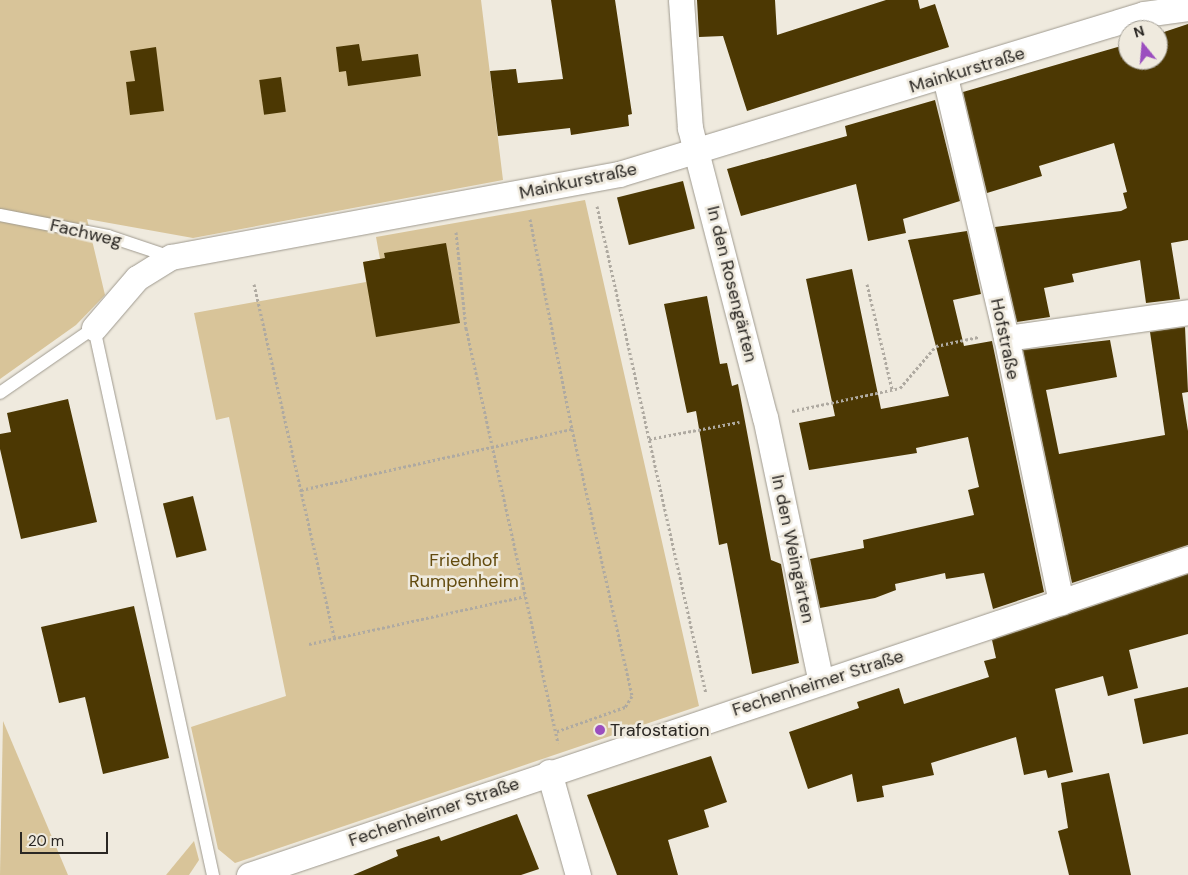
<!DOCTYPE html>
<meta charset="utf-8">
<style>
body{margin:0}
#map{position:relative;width:1188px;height:875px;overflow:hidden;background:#efeade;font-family:"DM Sans",sans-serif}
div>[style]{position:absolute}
.green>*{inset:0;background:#d8c499}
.building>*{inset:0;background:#4c3803;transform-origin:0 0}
.path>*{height:3px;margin-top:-1.5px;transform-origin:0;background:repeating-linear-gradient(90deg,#afaaa1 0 2.5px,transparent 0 5px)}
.roads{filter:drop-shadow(0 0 1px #9f9a8f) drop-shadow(0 0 1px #9f9a8f)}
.service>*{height:12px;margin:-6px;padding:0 6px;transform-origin:6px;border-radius:6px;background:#fff}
.minor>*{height:25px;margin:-12.5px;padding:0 12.5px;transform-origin:12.5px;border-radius:12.5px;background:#fff}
.dots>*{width:14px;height:14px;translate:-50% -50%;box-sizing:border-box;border:2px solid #efeade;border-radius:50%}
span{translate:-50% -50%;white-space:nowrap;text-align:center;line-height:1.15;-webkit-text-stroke:5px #efeade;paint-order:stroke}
.street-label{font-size:18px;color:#2a2723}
.park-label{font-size:18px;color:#634b0e}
.poi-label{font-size:18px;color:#2a2723}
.left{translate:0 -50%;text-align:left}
.north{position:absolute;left:1118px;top:20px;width:50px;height:50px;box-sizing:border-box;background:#efeade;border:1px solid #a09c93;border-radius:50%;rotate:343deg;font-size:14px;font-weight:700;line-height:20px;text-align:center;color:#2a2723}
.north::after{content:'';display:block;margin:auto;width:18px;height:22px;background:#9b4ebf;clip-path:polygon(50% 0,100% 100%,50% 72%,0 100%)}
.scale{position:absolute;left:20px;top:832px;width:88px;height:22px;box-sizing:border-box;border:2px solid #2a2723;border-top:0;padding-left:6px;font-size:15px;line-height:18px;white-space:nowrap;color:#2a2723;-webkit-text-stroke:4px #efeade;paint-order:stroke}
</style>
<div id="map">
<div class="green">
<i style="clip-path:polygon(0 0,481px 0,503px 180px,193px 238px,87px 219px,105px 295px,76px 325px,0 379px)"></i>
<i style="clip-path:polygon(585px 200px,699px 706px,235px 863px,218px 849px,191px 727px,286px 696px,229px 417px,216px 420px,194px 313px,366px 282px,363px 262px,380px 259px,376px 237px)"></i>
<i style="clip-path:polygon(3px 721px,68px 875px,0 875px)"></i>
<i style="clip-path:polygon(194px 841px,199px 860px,189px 875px,166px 875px)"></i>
</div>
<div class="building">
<i style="clip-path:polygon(551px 0,615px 0,632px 114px,628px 115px,629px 126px,571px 135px,570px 128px,498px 136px,490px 71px,516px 69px,518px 83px,563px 79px)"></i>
<i style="clip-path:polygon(697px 0,775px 0,777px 35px,886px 0,918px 0,920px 9px,935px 4px,949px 47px,747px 111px,723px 36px,699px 37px)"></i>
<i style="clip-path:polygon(1188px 24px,1188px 240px,1171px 243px,1180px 299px,1146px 303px,1140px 260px,1072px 274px,1074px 282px,1044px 288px,1050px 317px,1017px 322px,995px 227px,1121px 211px,1127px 208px,1123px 193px,1127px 192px,1114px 143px,1039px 166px,1042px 176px,987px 193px,963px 92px,1128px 44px,1128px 60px,1158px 60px,1158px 34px)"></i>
<i style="clip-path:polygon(359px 44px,362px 61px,418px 54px,421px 76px,348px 86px,346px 71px,339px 72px,336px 47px)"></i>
<i style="clip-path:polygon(156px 47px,164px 111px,130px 115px,126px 82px,135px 81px,130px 51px)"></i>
<i style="left:281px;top:77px;width:35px;height:22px;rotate:82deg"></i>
<i style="clip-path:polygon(935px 100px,960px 201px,903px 219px,906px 233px,868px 241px,856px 184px,741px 216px,727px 169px,847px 136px,845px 126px)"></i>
<i style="left:683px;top:181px;width:49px;height:68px;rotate:76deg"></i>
<i style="clip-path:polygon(967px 231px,981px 294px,953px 300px,964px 346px,992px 341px,1044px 592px,993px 609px,984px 573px,946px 579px,945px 573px,895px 584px,896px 590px,875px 598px,820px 608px,810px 559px,864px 548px,863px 540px,974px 515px,968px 490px,979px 487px,968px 437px,916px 448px,917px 453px,809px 470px,799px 423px,835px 416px,806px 279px,852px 269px,881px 409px,949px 396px,908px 240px)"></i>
<i style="clip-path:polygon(446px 243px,460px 323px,376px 337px,363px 262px,385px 258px,384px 253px)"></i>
<i style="clip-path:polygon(707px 296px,720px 364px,727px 363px,732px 386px,738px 384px,771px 560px,781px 564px,799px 663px,752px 674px,727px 543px,719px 545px,696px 411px,687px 413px,664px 304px)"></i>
<i style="clip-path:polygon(1185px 327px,1188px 392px,1182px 393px,1188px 431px,1188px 545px,1072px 583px,1023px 350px,1110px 340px,1117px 377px,1046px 390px,1059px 454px,1165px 435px,1150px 332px)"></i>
<i style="clip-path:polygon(68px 399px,97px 522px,21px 539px,0 449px,0 434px,11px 432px,7px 413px)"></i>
<i style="left:193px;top:496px;width:56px;height:31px;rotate:76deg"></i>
<i style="clip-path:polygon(1188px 574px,1188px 634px,1129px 650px,1138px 688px,1108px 696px,1103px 676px,1055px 689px,1073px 772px,1048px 778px,1046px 770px,1024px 775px,1016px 737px,931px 763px,934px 775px,882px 786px,884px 797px,857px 802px,852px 774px,808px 789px,789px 732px,859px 708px,857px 702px,899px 688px,904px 704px,989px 677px,984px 661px,996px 658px,992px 640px)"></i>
<i style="clip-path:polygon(134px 606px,169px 758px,103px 774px,85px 697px,59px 703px,41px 627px)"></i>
<i style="clip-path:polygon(1188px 687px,1188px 734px,1143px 744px,1134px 699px)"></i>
<i style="clip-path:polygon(711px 756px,727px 802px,704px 810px,709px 827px,668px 840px,678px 875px,617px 875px,587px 795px)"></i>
<i style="clip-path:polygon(1109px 773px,1131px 875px,1069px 875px,1058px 831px,1068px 828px,1061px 783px)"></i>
<i style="clip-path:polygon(517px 814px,539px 869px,521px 875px,353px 875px,398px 856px,396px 850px,439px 836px,441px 841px)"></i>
</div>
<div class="path">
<i style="left:597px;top:206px;width:499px;rotate:77.4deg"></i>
<i style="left:530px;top:219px;width:214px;rotate:78.7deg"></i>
<i style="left:456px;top:232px;width:97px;rotate:84.1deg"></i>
<i style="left:466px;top:328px;width:425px;rotate:77.5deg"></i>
<i style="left:254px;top:284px;width:362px;rotate:77.2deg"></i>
<i style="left:867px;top:284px;width:108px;rotate:76.6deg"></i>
<i style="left:792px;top:411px;width:110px;rotate:-12deg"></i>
<i style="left:900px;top:388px;width:55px;rotate:-49.4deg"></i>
<i style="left:936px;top:346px;width:43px;rotate:-12.1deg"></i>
<i style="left:649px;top:439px;width:92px;rotate:-10.7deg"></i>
<i style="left:301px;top:490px;width:278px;rotate:-12.7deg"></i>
<i style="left:572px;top:429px;width:274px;rotate:77.3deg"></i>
<i style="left:632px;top:696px;width:13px;rotate:122deg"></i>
<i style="left:625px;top:707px;width:74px;rotate:160.3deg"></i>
<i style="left:309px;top:644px;width:221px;rotate:-12.5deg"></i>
</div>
<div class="roads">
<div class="service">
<i style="left:0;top:215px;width:110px;rotate:11deg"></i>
<i style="left:108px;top:236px;width:66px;rotate:18.4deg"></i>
<i style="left:0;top:393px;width:114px;rotate:-34.7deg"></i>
<i style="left:94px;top:328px;width:560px;rotate:77.73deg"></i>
</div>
<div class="minor">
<i style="left:681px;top:0;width:128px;rotate:86deg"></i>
<i style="left:690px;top:128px;width:299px;rotate:75.5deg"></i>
<i style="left:765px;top:417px;width:271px;rotate:78.1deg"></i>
<i style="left:945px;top:77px;width:262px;rotate:76.8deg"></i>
<i style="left:1005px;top:332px;width:276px;rotate:78.3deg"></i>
<i style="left:94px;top:328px;width:66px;rotate:-49.3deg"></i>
<i style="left:137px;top:278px;width:40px;rotate:-32deg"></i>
<i style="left:171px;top:257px;width:456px;rotate:-10.5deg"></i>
<i style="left:619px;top:174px;width:549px;rotate:-16.95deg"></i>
<i style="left:1144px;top:14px;width:44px;rotate:-7.8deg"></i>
<i style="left:1006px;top:338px;width:184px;rotate:-8.1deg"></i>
<i style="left:549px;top:772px;width:107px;rotate:74.3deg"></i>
<i style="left:249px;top:875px;width:991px;rotate:-18.6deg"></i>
</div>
</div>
<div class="dots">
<i style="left:600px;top:730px;background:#9b4ebf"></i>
</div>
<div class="street-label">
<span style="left:967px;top:70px;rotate:-17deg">Mainkurstraße</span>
<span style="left:578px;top:181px;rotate:-12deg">Mainkurstraße</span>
<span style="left:86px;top:233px;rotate:13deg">Fachweg</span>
<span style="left:732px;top:284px;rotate:76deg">In den Rosengärten</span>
<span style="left:1005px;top:339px;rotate:78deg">Hofstraße</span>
<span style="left:793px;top:549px;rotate:78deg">In den Weingärten</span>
<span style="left:818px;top:683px;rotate:-18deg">Fechenheimer Straße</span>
<span style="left:434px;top:812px;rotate:-19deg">Fechenheimer Straße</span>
</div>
<div class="park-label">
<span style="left:464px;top:571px">Friedhof<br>Rumpenheim</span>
</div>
<div class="poi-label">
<span class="left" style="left:610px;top:730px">Trafostation</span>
</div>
<div class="north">N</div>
<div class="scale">20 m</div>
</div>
